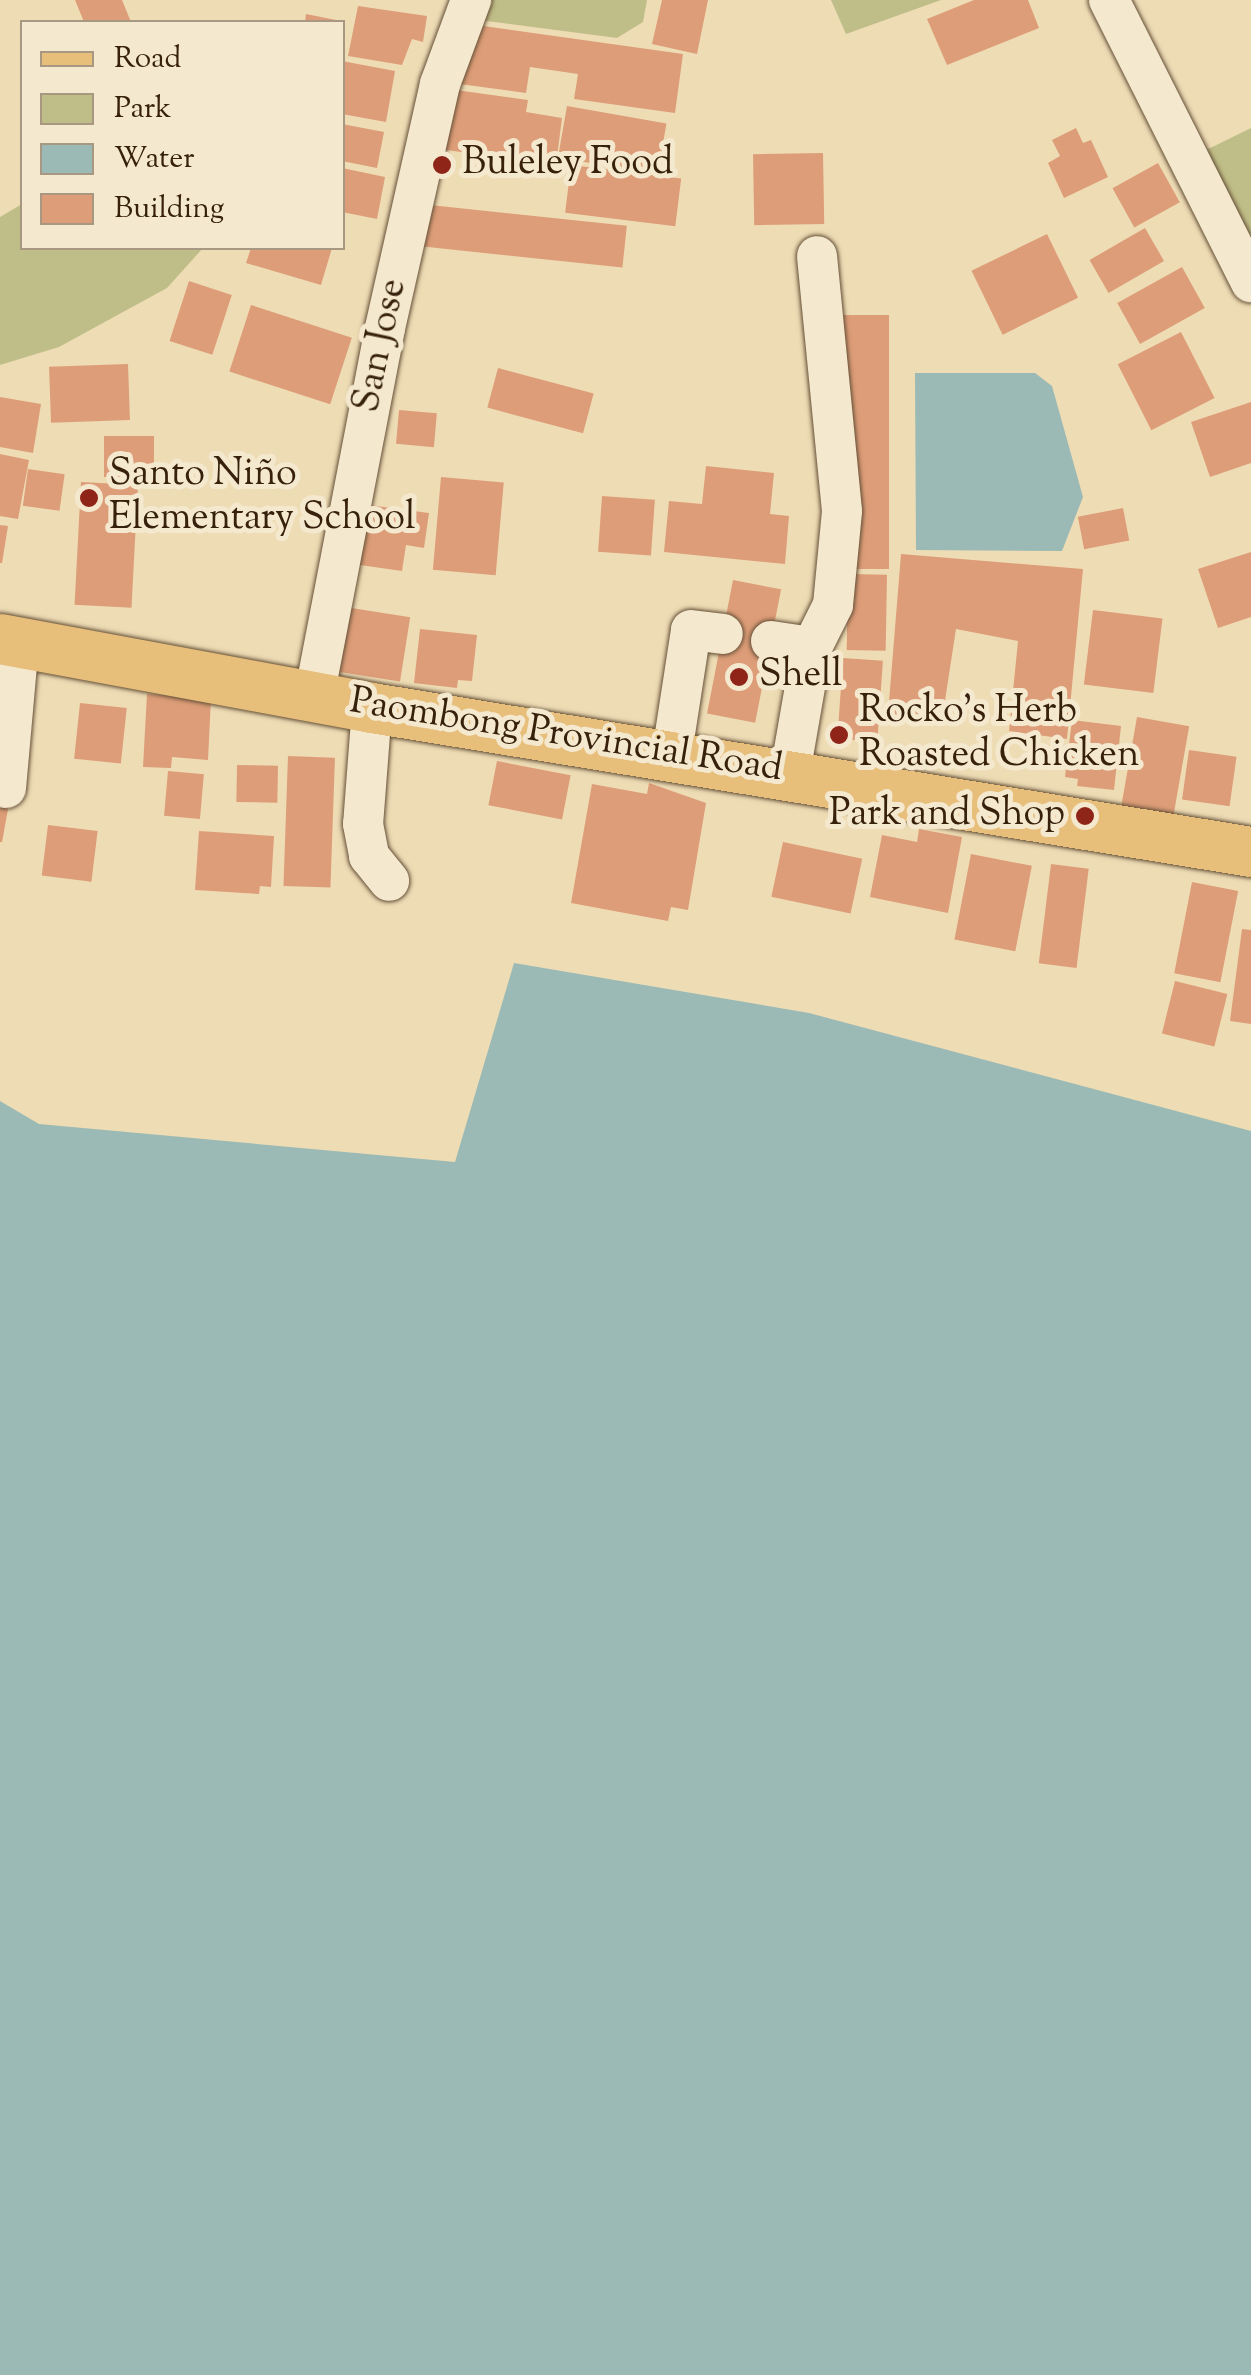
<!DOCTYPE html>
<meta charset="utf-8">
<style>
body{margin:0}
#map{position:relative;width:1251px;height:2375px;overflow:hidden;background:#eedcb5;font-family:"Sorts Mill Goudy",serif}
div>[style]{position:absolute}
.green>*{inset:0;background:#c0be88}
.water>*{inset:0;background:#9bbab5}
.building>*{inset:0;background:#dd9d78;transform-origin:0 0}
.roads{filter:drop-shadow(0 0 2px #655037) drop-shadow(0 0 2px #655037)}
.minor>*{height:40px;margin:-20px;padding:0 20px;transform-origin:20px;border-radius:20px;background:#f4e8cf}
.major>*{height:50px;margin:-25px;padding:0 25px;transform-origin:25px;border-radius:25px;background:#e7be7a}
.dots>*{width:28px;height:28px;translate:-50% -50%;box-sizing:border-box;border:5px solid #f4e8cf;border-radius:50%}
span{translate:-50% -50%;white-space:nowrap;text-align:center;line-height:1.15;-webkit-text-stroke:10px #f4e8cf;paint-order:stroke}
.poi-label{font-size:38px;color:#37210d}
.left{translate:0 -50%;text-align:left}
.right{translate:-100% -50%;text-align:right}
.street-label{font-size:38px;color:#37210d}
.legend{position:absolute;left:20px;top:20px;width:325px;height:230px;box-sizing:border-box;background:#f4e8cf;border:2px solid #a89881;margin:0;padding:12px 18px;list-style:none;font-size:30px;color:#37210d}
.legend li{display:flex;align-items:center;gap:20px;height:50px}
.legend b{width:50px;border:2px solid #a89881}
</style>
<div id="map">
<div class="green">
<i style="clip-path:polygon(479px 0,647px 0,643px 22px,617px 38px,471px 19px)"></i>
<i style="clip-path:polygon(831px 0,941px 0,846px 34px)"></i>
<i style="clip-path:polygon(1251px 128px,1251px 267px,1194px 156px)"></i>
<i style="clip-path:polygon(22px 204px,22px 248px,203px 248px,167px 288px,59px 347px,0 365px,0 217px)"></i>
</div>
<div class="water">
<i style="clip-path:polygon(915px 373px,1035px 373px,1052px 386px,1083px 497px,1062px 551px,916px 550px)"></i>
<i style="clip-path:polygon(514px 963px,809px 1013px,1251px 1131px,1251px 2375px,0 2375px,0 1101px,39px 1124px,455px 1162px)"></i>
</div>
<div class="building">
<i style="clip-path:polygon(75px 0,122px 0,131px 22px,84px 22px)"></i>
<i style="clip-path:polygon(662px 0,708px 0,697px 54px,652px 44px)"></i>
<i style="clip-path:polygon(974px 0,1028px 0,1039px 28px,947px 65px,927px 19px)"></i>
<i style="clip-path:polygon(358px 6px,427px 16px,423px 42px,412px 39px,402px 65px,348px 56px)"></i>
<i style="clip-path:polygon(306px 14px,341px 21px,340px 22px,305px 22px)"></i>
<i style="clip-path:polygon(469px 24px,683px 54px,675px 113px,574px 99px,578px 74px,530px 67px,526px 93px,452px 83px)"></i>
<i style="clip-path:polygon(342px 61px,395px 71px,386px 122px,342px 114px)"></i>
<i style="clip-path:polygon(441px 88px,528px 100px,526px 112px,562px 118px,556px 165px,432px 148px)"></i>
<i style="left:567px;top:106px;width:101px;height:52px;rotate:10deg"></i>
<i style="clip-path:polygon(342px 124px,384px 132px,377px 168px,342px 161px)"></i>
<i style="clip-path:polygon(1076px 128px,1083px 143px,1091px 140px,1108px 177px,1064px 198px,1048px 163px,1060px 156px,1052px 140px)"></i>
<i style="left:823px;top:153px;width:71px;height:70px;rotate:89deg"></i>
<i style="left:1158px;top:163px;width:45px;height:52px;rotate:61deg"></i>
<i style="left:571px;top:165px;width:111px;height:48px;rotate:7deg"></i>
<i style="clip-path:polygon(342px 168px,385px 177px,377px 219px,342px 212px)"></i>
<i style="left:411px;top:203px;width:217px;height:42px;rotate:6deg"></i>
<i style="left:1145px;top:228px;width:38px;height:64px;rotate:60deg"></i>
<i style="left:1047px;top:234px;width:71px;height:84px;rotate:64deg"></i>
<i style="clip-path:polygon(251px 248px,332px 248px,321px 285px,246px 263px)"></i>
<i style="left:1182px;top:267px;width:47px;height:74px;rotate:61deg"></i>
<i style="left:189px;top:281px;width:45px;height:63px;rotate:18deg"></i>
<i style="left:251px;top:305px;width:106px;height:70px;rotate:18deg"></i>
<i style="left:843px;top:315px;width:46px;height:254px"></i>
<i style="left:1181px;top:332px;width:74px;height:71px;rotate:63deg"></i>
<i style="left:128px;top:364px;width:56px;height:79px;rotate:88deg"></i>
<i style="left:498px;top:368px;width:99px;height:41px;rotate:15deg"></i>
<i style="clip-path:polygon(0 397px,41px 404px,33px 453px,0 447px)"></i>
<i style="clip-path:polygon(1251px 402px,1251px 463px,1210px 477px,1191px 422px)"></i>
<i style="left:399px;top:410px;width:38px;height:34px;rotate:5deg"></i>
<i style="left:104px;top:436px;width:50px;height:41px"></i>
<i style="clip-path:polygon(0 454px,29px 460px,18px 519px,0 516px)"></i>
<i style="clip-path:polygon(706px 466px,774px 473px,770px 514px,789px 516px,785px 564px,664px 552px,669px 501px,702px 504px)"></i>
<i style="left:28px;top:469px;width:37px;height:37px;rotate:8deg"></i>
<i style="left:441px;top:477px;width:63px;height:93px;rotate:5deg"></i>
<i style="left:81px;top:482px;width:57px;height:123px;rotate:3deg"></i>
<i style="left:602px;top:496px;width:53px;height:56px;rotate:4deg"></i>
<i style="clip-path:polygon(361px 504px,429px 513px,424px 548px,406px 545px,402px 571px,353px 564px)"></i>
<i style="left:1123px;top:508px;width:33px;height:46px;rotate:79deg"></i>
<i style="clip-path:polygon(0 525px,8px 526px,2px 563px,0 563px)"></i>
<i style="clip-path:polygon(1251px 552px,1251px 617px,1218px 628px,1198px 569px)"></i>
<i style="clip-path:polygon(901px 554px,1083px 569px,1067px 739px,1009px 731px,1018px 641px,956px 629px,942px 720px,888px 714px)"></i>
<i style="left:848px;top:574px;width:39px;height:76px;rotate:1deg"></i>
<i style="left:733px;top:580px;width:49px;height:136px;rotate:11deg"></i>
<i style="left:345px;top:607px;width:66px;height:65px;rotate:9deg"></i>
<i style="left:1093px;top:610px;width:70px;height:75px;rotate:7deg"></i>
<i style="clip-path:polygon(420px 629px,477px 635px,472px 681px,458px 680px,457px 688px,414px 683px)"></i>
<i style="left:843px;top:658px;width:40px;height:81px;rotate:4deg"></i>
<i style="clip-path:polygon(147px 694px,211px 698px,208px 760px,172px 757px,171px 768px,143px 767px)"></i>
<i style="left:80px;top:703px;width:47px;height:56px;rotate:6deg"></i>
<i style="left:1137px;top:717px;width:53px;height:97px;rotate:10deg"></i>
<i style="clip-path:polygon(1072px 720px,1121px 726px,1114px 790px,1077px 786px,1078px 779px,1065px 777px)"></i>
<i style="left:1189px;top:750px;width:48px;height:50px;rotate:8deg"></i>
<i style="left:288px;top:756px;width:47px;height:130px;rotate:2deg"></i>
<i style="left:497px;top:761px;width:75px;height:45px;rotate:11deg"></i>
<i style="left:237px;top:765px;width:41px;height:37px;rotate:1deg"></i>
<i style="left:168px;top:771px;width:36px;height:45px;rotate:5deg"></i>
<i style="clip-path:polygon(649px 783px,706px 803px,688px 910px,671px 907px,668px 921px,571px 903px,592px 784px,647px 794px)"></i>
<i style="clip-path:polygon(0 802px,9px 804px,2px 842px,0 842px)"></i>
<i style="left:48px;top:825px;width:50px;height:51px;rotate:7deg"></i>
<i style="clip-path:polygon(919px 829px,962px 837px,948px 913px,870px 897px,882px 835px,917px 842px)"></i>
<i style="clip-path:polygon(199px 831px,274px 836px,271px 887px,260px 886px,259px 894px,195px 890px)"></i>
<i style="left:783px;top:842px;width:81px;height:56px;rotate:12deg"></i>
<i style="left:971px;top:854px;width:62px;height:87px;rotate:11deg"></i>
<i style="left:1051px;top:864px;width:38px;height:100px;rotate:7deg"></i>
<i style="left:1192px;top:882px;width:47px;height:93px;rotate:11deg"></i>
<i style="clip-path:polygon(1242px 929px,1251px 930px,1251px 1024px,1230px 1021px)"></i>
<i style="left:1175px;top:981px;width:54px;height:54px;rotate:14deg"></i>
</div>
<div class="roads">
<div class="minor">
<i style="left:1109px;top:0;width:316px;rotate:63.3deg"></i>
<i style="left:771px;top:641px;width:41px;rotate:8.3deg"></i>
<i style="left:812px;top:647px;width:128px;rotate:99.9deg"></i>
<i style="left:812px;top:647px;width:47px;rotate:-63.4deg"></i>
<i style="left:833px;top:605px;width:94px;rotate:-84.5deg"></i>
<i style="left:842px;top:511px;width:256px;rotate:-95.6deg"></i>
<i style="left:314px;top:697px;width:376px;rotate:-79.1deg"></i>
<i style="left:385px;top:328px;width:250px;rotate:-77.3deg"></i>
<i style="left:440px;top:84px;width:90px;rotate:-69.7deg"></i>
<i style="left:372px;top:708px;width:116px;rotate:94.4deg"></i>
<i style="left:363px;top:824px;width:33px;rotate:79deg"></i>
<i style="left:369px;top:856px;width:32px;rotate:51deg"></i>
<i style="left:672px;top:753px;width:124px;rotate:-81.2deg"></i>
<i style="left:691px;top:630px;width:32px;rotate:7deg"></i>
<i style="left:6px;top:788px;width:147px;rotate:-84.9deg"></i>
</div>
<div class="major">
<i style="left:0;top:639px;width:378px;rotate:10.5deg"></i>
<i style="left:372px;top:708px;width:891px;rotate:9.3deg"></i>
</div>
</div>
<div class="dots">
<i style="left:442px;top:165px;background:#8f2418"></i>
<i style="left:89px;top:498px;background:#8f2418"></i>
<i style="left:739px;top:677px;background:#8f2418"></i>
<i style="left:839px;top:735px;background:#8f2418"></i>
<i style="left:1085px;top:816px;background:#8f2418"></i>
</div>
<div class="poi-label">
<span class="left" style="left:462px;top:165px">Buleley Food</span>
<span class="left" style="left:109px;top:498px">Santo Niño<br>Elementary School</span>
<span class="left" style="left:759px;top:677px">Shell</span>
<span class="left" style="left:859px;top:735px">Rocko's Herb<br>Roasted Chicken</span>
<span class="right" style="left:1065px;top:816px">Park and Shop</span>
</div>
<div class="street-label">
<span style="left:382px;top:346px;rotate:-78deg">San Jose</span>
<span style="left:566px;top:737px;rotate:9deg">Paombong Provincial Road</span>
</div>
<ul class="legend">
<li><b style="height:12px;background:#e7be7a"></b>Road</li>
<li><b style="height:28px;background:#c0be88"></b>Park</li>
<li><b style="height:28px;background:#9bbab5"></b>Water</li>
<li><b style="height:28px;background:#dd9d78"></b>Building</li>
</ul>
</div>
